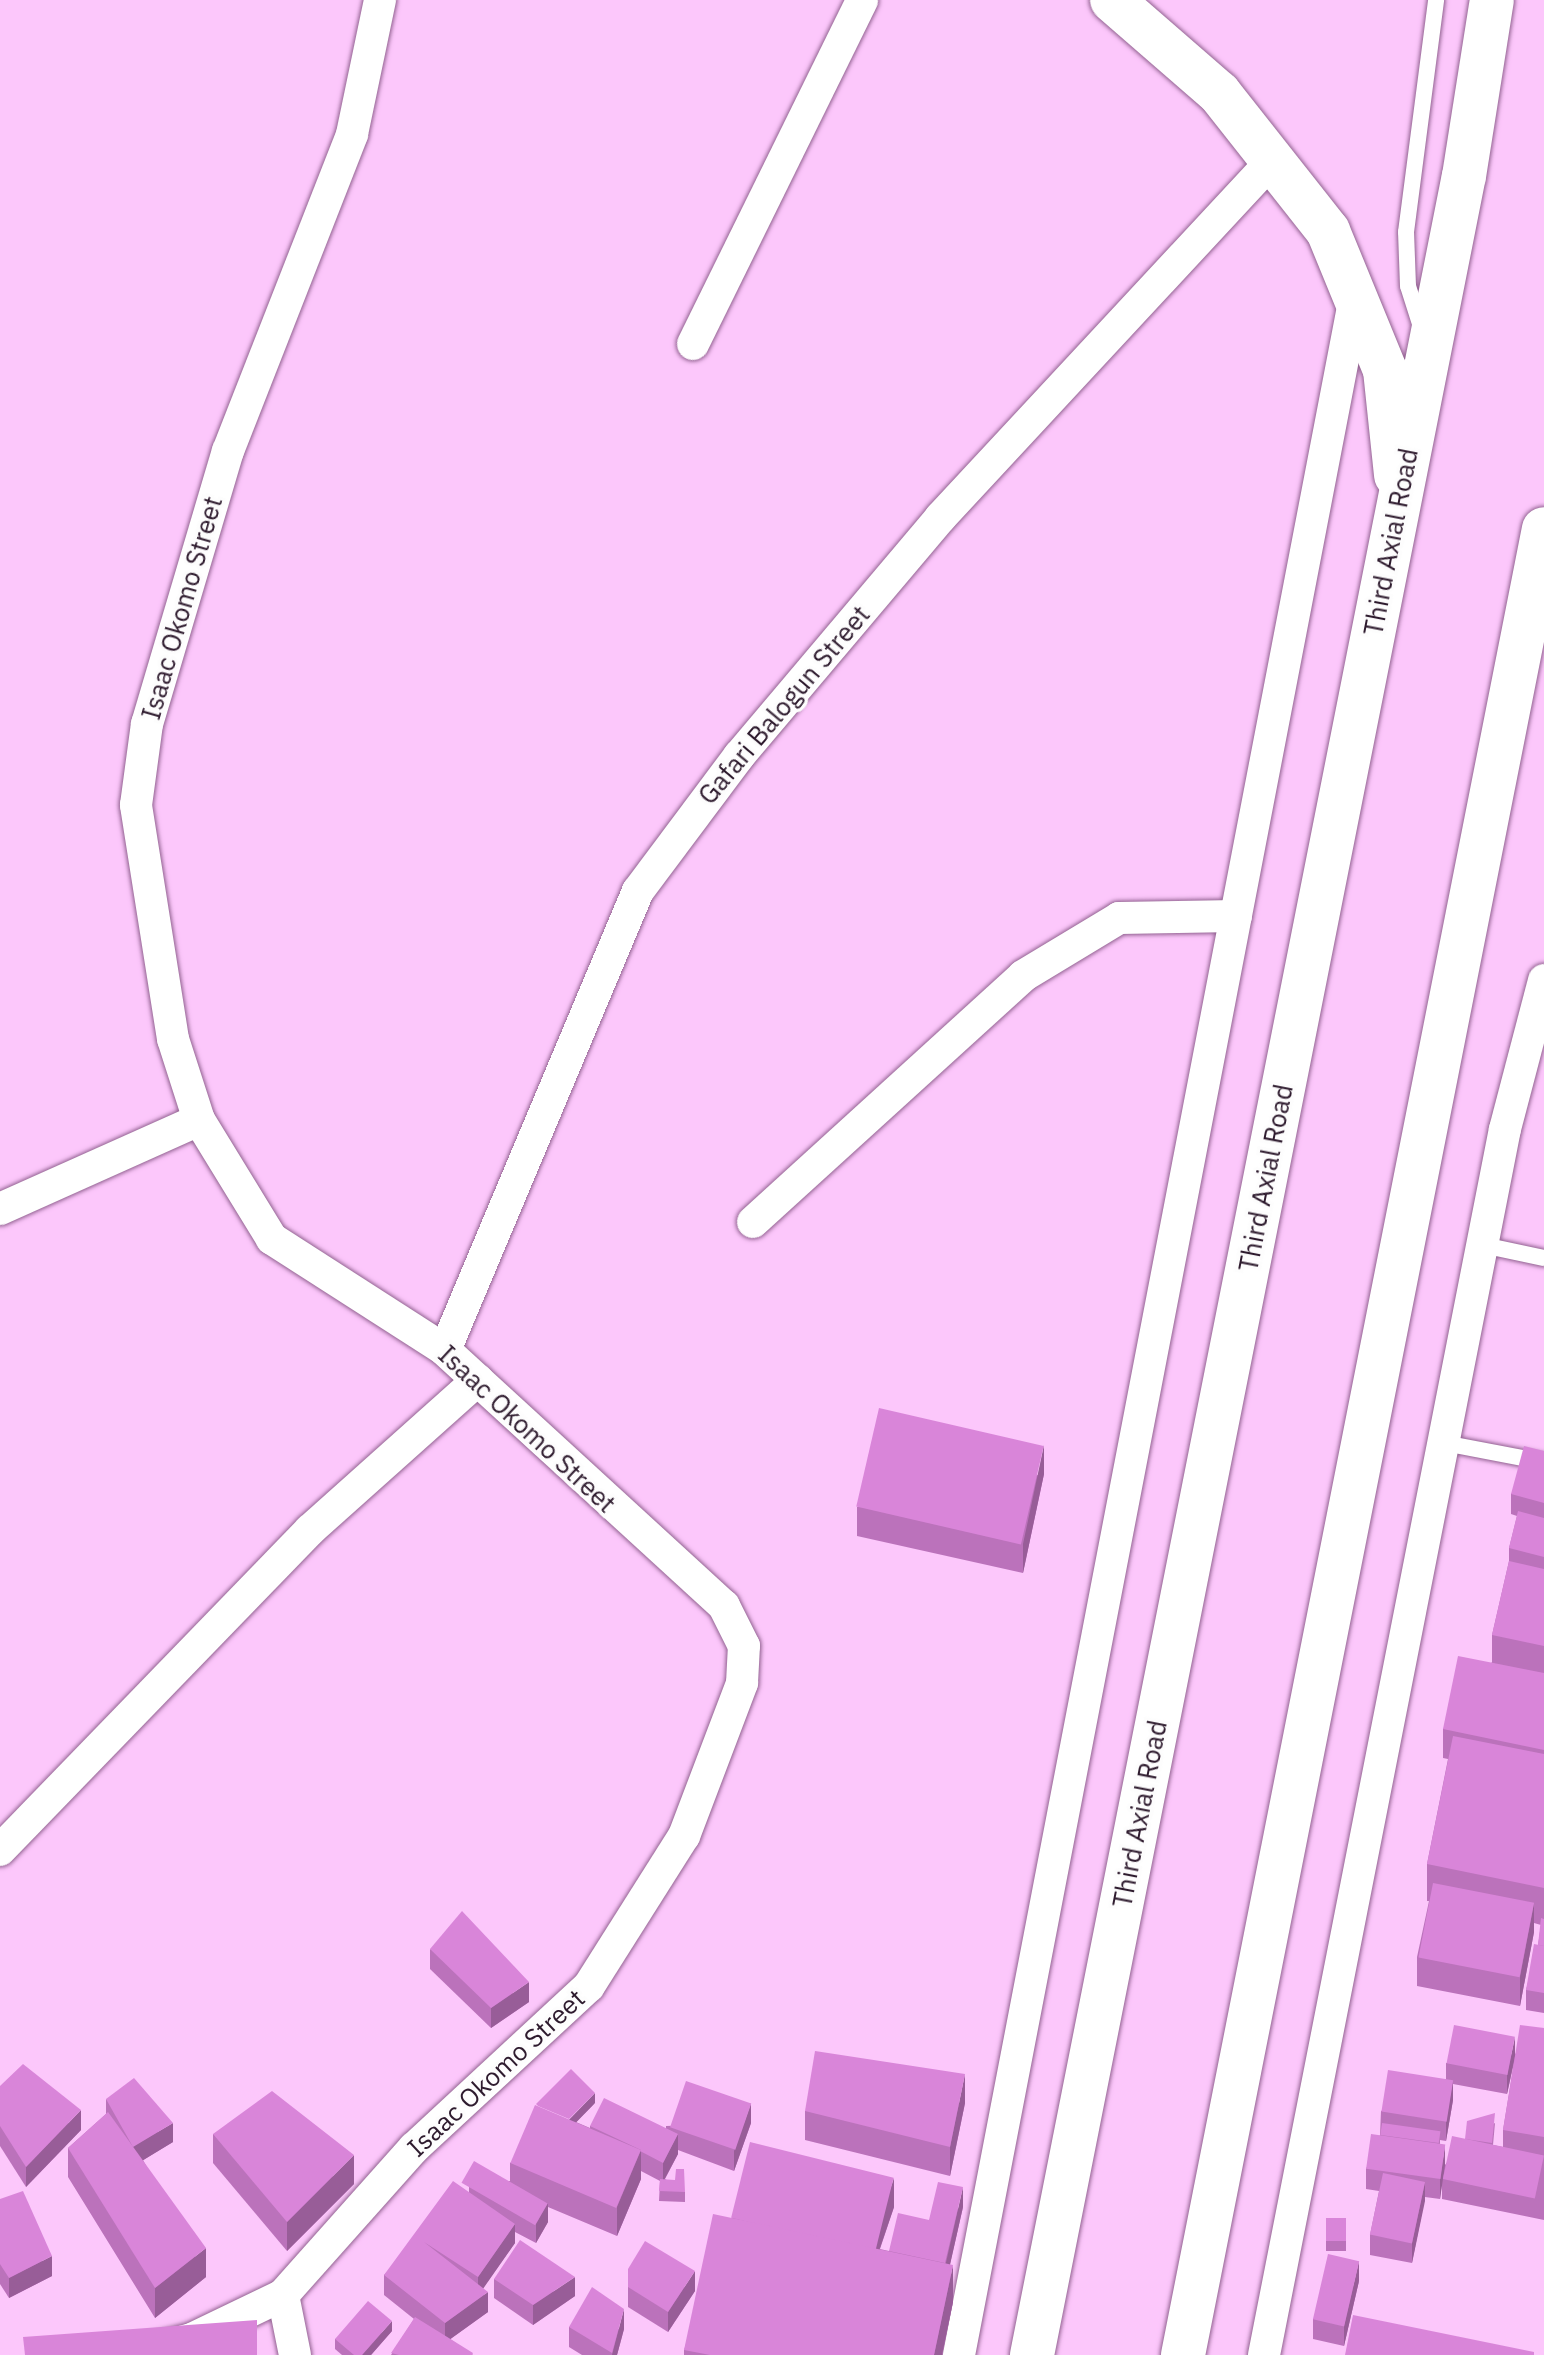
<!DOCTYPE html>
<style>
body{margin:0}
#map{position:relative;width:1544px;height:2355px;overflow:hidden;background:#fcc7fb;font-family:"IBM Plex Sans",sans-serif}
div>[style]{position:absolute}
.roads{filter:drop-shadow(0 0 2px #926291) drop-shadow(0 0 2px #926291)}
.lane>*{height:16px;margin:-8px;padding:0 8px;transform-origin:8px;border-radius:8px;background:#fff}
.street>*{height:32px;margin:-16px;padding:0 16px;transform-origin:16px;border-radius:16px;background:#fff}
.secondary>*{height:44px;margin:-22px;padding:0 22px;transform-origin:22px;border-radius:22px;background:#fff}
.highway>*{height:44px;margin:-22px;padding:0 22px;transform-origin:22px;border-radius:22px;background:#fff}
.wall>*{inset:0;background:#bb72bb;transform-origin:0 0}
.shaded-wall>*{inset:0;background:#985d98}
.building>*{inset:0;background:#d985d9;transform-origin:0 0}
span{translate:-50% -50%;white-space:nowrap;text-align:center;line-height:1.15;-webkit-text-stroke:7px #fdfdfd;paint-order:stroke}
.street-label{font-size:26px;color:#2e1b2e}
</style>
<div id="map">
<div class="roads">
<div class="lane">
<i style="left:1422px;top:330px;width:46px;rotate:-107.7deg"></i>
<i style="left:1408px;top:286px;width:54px;rotate:-92.1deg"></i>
<i style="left:1406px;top:232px;width:234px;rotate:-82.6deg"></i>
<i style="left:1483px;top:1245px;width:62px;rotate:12deg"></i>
<i style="left:1444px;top:1443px;width:102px;rotate:10.8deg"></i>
</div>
<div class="street">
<i style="left:693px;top:344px;width:383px;rotate:-63.8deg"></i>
<i style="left:0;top:1209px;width:218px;rotate:-24.1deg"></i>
<i style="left:753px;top:1222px;width:365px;rotate:-42.3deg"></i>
<i style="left:1023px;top:976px;width:112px;rotate:-31.1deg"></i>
<i style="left:1119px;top:918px;width:117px;rotate:-1deg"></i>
<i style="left:445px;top:1350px;width:498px;rotate:-67.2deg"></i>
<i style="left:638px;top:891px;width:169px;rotate:-53.2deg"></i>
<i style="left:739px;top:756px;width:312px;rotate:-49.8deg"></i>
<i style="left:940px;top:518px;width:491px;rotate:-47.1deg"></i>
<i style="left:0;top:1850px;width:446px;rotate:-45.9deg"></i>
<i style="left:310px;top:1530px;width:225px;rotate:-41.8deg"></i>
<i style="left:283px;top:2295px;width:61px;rotate:78.7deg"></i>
<i style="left:131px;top:2355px;width:63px;rotate:-14.7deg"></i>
<i style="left:192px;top:2339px;width:101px;rotate:-25.8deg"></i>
<i style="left:283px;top:2295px;width:197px;rotate:-48.3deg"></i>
<i style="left:414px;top:2148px;width:238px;rotate:-42.8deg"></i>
<i style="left:589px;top:1986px;width:178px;rotate:-57.7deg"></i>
<i style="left:684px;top:1836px;width:164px;rotate:-69.2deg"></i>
<i style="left:742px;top:1683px;width:37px;rotate:-87deg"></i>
<i style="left:744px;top:1646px;width:45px;rotate:-116.6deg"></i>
<i style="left:724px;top:1606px;width:379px;rotate:-137.5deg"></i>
<i style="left:445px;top:1350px;width:206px;rotate:-147.3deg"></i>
<i style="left:272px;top:1239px;width:140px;rotate:-121.5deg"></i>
<i style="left:199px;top:1120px;width:85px;rotate:-107.8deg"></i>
<i style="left:173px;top:1039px;width:237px;rotate:-99deg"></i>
<i style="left:136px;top:805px;width:82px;rotate:-82.3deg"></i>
<i style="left:147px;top:724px;width:285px;rotate:-73.5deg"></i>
<i style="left:228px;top:451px;width:340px;rotate:-68.6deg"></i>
<i style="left:352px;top:134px;width:137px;rotate:-78.2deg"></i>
<i style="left:959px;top:2355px;width:2097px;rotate:-79.11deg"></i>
<i style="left:1264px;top:2355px;width:1249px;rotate:-78.88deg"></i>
<i style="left:1505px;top:1129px;width:154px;rotate:-75.3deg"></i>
</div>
<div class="secondary">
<i style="left:1112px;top:0;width:142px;rotate:41deg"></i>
<i style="left:1219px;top:93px;width:176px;rotate:51.7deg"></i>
<i style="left:1328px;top:231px;width:150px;rotate:67.7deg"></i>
<i style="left:1385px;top:370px;width:106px;rotate:84deg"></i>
</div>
<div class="highway">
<i style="left:1032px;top:2355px;width:2221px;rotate:-78.79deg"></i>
<i style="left:1464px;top:176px;width:178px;rotate:-81deg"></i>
<i style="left:1183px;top:2355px;width:1861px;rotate:-78.82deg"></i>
</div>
</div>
<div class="wall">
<i style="clip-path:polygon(1544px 1451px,1544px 2013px,1526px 2010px,1526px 1990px,1538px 1945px,1541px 1925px,1534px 1923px,1534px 1932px,1520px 2006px,1417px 1986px,1417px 1957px,1429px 1901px,1427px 1901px,1427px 1864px,1448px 1759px,1443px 1758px,1443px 1729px,1492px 1662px,1492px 1635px,1509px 1561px,1509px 1548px,1517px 1516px,1511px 1514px,1511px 1494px)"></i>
<i style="clip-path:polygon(1044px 1474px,1023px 1573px,857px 1536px,857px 1507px)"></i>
<i style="clip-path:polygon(430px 1949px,529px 2002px,491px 2028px,430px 1969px)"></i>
<i style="clip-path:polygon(evenodd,1544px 2028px,1544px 2220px,1442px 2199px,1442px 2182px,1440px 2199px,1425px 2197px,1412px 2263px,1370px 2255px,1370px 2235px,1379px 2191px,1366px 2189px,1366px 2169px,1380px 2135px,1381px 2111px,1446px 2079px,1446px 2063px,1515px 2054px,1544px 2028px,1514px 2063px,1503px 2130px,1503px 2147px,1493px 2145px,1495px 2123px,1465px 2139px,1445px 2165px,1440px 2144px,1440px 2140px,1446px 2141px,1453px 2100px,1453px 2084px,1507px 2094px,1514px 2063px)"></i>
<i style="clip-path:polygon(0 2086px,81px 2130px,26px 2187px,0 2146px)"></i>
<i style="clip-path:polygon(106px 2099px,173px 2142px,143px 2160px,206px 2277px,155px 2318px,68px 2177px,68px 2148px,106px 2114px)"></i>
<i style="clip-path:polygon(595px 2103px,576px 2122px,590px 2128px,590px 2126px,666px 2129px,666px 2126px,751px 2123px,734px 2171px,678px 2150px,678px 2154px,665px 2179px,685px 2192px,685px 2202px,659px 2201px,660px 2181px,641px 2171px,641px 2179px,617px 2236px,548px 2207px,548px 2222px,536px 2243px,515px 2232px,515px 2243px,483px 2288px,488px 2312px,450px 2339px,473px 2355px,391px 2355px,414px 2319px,384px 2295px,384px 2275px,469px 2192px,469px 2186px,510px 2181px,510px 2163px)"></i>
<i style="clip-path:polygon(965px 2103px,950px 2176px,805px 2140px,805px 2111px)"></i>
<i style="clip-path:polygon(213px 2134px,354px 2184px,287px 2251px,213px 2163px)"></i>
<i style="clip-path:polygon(0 2199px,52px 2276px,9px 2298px,0 2284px)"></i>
<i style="clip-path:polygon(894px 2207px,880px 2249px,889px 2251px,929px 2220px,963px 2207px,950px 2264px,953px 2302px,942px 2355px,684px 2355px,684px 2350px,731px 2218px)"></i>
<i style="left:1326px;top:2218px;width:20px;height:33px"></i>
<i style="clip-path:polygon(628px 2269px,695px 2291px,668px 2332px,628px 2307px)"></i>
<i style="clip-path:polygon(494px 2279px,575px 2296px,533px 2325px,494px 2298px)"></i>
<i style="clip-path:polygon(1359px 2281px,1344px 2346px,1313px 2339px,1313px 2319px)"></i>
<i style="clip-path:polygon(569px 2327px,624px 2329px,617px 2355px,582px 2355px,569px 2347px)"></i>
<i style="clip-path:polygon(392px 2331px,371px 2355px,342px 2355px,335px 2349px,335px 2339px)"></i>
</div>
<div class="shaded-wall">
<i style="clip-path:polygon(1044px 1445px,1044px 1474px,1023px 1573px,1023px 1544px)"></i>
<i style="clip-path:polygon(1534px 1903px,1534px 1932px,1520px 2006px,1520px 1977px)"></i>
<i style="clip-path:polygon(529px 1982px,529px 2002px,491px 2028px,491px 2008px)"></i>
<i style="clip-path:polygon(1515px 2037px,1515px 2056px,1507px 2094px,1507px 2075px)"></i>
<i style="clip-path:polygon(965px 2074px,965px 2103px,950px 2176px,950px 2147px)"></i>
<i style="clip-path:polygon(1453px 2080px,1453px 2100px,1446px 2141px,1446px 2121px)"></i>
<i style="clip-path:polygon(595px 2093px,595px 2103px,561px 2138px,561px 2128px)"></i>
<i style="clip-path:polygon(751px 2103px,751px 2123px,734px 2171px,734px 2151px)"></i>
<i style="clip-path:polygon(81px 2110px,81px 2130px,26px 2187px,26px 2167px)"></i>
<i style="clip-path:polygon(173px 2123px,173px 2142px,132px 2167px,132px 2147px)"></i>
<i style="clip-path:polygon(678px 2134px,678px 2154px,663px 2182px,663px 2163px)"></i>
<i style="clip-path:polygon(1445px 2145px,1445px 2165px,1440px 2199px,1440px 2180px)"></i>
<i style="clip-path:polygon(641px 2150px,641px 2179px,617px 2236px,617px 2207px)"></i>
<i style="clip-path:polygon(354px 2155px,354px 2184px,287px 2251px,287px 2222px)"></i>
<i style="clip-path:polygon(894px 2178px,894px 2207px,868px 2283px,868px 2254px)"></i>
<i style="clip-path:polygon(1425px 2182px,1425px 2201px,1412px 2263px,1412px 2243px)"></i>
<i style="clip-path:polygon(963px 2187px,963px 2207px,945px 2287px,945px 2267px)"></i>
<i style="clip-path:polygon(548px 2203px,548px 2222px,536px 2243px,536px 2224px)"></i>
<i style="clip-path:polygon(515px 2224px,515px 2243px,478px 2296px,478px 2277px)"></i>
<i style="clip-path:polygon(206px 2248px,206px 2277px,155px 2318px,155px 2288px)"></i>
<i style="clip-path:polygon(52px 2256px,52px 2276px,9px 2298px,9px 2278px)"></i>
<i style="clip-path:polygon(1359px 2261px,1359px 2281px,1344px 2346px,1344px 2326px)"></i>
<i style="clip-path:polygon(953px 2265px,953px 2302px,942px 2355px,934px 2355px)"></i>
<i style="clip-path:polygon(695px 2271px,695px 2291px,668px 2332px,668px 2312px)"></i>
<i style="clip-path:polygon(575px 2277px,575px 2296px,533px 2325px,533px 2305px)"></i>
<i style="clip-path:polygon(488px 2292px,488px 2312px,445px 2343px,445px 2323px)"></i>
<i style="clip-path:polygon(624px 2309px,624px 2329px,617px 2355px,612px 2355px)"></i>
<i style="clip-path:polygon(392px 2321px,392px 2331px,371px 2355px,362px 2355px)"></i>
</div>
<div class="building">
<i style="left:879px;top:1408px;width:169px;height:101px;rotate:13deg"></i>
<i style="clip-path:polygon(1524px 1446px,1544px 1451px,1544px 1503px,1511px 1494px)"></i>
<i style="clip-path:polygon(1518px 1511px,1544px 1518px,1544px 1557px,1509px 1548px)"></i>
<i style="clip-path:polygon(1509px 1561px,1544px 1569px,1544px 1646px,1492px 1635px)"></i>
<i style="clip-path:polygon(1458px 1656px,1544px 1673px,1544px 1750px,1443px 1729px)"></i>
<i style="clip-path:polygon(1453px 1736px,1544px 1754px,1544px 1888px,1427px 1864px)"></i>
<i style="left:1433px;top:1883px;width:103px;height:76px;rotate:11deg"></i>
<i style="clip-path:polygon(462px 1911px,529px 1982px,491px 2008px,430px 1949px)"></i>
<i style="clip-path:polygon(1541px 1918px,1544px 1919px,1544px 1946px,1538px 1945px)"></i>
<i style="clip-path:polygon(1534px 1944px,1544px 1946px,1544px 1993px,1526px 1990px)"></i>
<i style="left:1454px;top:2025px;width:62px;height:39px;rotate:11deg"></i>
<i style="clip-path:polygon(1520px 2025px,1544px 2028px,1544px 2137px,1503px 2130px)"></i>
<i style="clip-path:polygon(815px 2051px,965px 2074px,950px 2147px,805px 2111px)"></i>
<i style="clip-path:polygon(23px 2064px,81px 2110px,26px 2167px,0 2126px,0 2086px)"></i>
<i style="clip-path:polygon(571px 2069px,595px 2093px,569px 2119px,538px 2106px,536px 2104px)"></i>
<i style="left:1388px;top:2070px;width:66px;height:42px;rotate:9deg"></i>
<i style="clip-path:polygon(134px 2078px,173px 2123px,133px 2147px,106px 2099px)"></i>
<i style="left:686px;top:2081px;width:69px;height:49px;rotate:19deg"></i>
<i style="clip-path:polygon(272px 2091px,354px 2155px,287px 2222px,213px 2134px)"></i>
<i style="clip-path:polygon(604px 2098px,678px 2134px,663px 2163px,640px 2151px,641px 2150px,590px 2126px)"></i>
<i style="left:535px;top:2105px;width:115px;height:63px;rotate:23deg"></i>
<i style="clip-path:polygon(108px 2112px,206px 2248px,155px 2288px,68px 2148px)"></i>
<i style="clip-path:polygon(1495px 2113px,1492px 2143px,1465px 2139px,1467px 2121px)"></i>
<i style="left:1382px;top:2123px;width:59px;height:12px;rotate:8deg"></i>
<i style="left:1371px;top:2134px;width:75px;height:35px;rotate:8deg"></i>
<i style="left:1452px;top:2136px;width:94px;height:44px;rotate:12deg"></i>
<i style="left:750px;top:2142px;width:148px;height:78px;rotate:14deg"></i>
<i style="left:474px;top:2161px;width:85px;height:25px;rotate:30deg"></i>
<i style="clip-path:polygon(676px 2169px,684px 2169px,685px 2192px,659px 2191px,660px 2179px,675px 2180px)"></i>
<i style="left:1383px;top:2173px;width:43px;height:63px;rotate:12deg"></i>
<i style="clip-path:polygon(453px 2181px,515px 2224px,478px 2277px,424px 2242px,488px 2292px,445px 2323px,384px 2275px)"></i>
<i style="clip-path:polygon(938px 2182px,963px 2187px,945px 2263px,889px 2251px,898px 2213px,929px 2220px)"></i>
<i style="clip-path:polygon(23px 2191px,52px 2256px,9px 2278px,0 2264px,0 2199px)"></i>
<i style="clip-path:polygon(713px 2214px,953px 2265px,934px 2355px,710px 2355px,684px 2350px)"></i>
<i style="left:1326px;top:2218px;width:20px;height:23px"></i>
<i style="clip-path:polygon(520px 2240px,575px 2277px,533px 2305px,494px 2279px)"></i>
<i style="clip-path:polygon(645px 2241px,695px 2271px,668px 2312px,628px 2287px,628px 2269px)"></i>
<i style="left:1328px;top:2254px;width:32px;height:67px;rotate:13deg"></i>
<i style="clip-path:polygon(592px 2287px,624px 2309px,612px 2353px,569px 2327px)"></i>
<i style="clip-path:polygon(368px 2301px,392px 2321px,362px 2355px,354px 2355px,335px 2339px)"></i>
<i style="clip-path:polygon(1353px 2315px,1534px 2352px,1534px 2355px,1345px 2355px)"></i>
<i style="clip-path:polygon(415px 2317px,473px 2353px,472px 2355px,399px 2355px,391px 2353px)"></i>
<i style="clip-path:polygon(257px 2320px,257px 2355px,25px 2355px,23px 2337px)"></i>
</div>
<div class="street-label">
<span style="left:1391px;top:542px;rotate:-79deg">Third Axial Road</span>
<span style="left:182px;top:608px;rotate:-74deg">Isaac Okomo Street</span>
<span style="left:784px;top:705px;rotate:-50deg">Gafari Balogun Street</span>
<span style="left:1266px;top:1178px;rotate:-79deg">Third Axial Road</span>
<span style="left:527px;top:1429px;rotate:43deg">Isaac Okomo Street</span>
<span style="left:1140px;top:1814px;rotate:-79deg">Third Axial Road</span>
<span style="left:496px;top:2073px;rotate:-43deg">Isaac Okomo Street</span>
</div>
</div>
